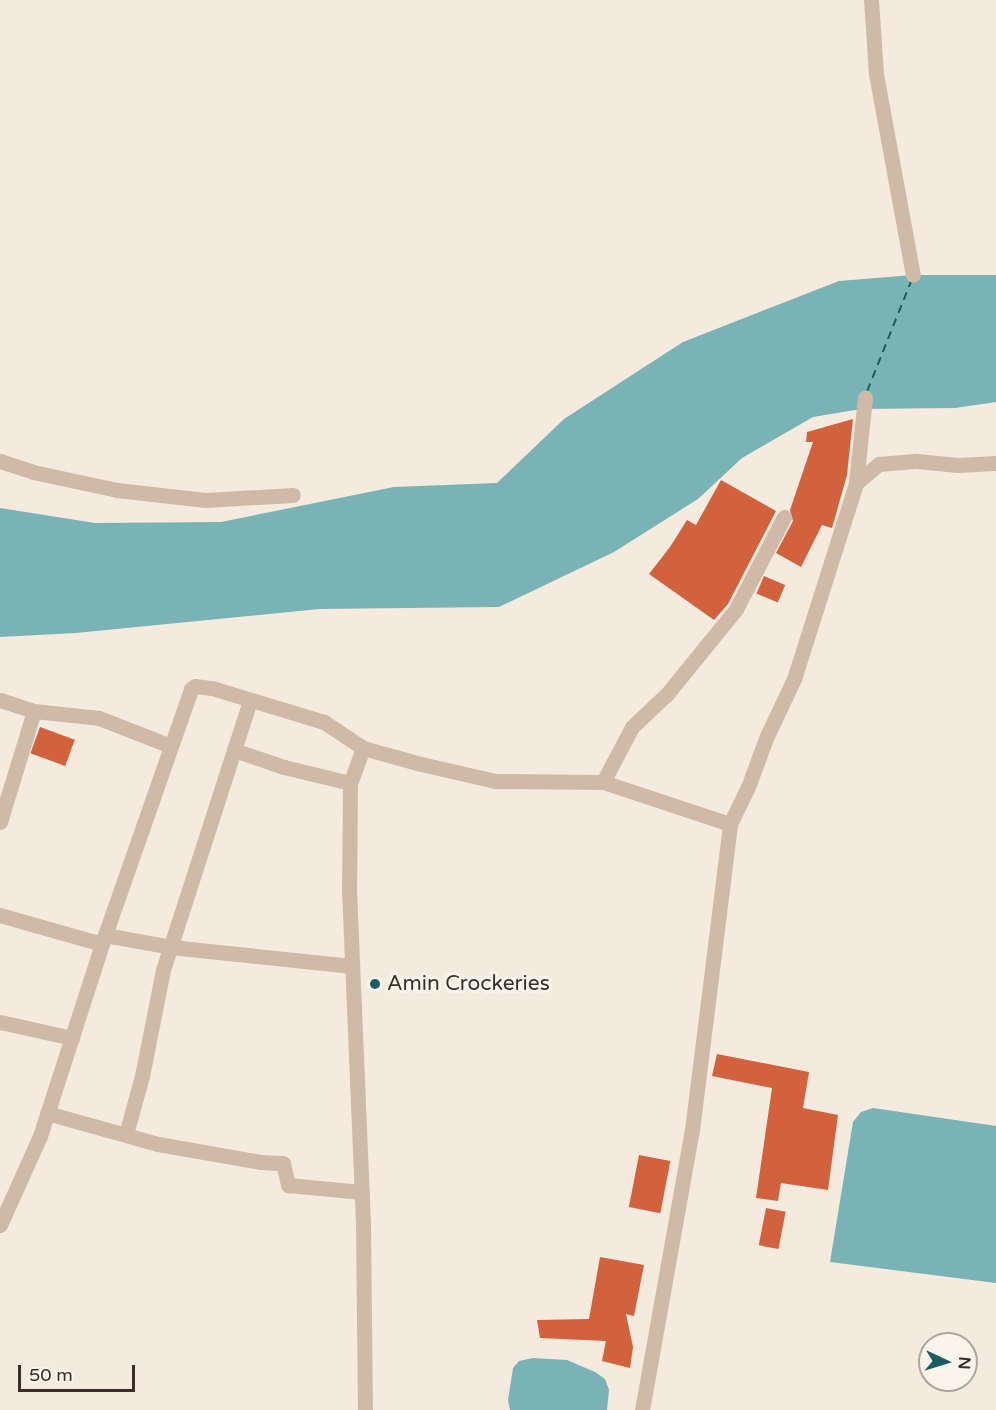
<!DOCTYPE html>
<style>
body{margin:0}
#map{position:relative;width:996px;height:1410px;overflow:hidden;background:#f5eade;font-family:"Varela Round",sans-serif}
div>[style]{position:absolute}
.water>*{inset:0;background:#79b3b6}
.ferry>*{height:1.5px;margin-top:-0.75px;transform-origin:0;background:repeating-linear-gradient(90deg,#195d62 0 8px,transparent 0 14px)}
.building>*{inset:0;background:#d2623e;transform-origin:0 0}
.minor>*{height:15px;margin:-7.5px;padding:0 7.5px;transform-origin:7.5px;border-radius:7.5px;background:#cfbaa8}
.dots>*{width:16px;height:16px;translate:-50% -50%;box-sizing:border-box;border:3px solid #fcf4eb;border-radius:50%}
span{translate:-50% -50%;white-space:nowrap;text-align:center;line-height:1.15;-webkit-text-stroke:6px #fcf4eb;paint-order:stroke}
.poi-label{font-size:21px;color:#3b2e29}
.left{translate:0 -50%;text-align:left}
.north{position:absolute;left:918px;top:1332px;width:60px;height:60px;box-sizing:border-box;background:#fcf4eb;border:2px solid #afa59d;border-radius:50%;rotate:94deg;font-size:16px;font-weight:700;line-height:24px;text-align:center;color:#3b2e29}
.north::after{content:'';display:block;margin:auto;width:21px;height:27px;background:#195d62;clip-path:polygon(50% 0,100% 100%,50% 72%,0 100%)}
.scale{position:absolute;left:18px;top:1365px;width:117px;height:27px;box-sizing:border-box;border:3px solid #3b2e29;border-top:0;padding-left:8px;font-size:18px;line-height:21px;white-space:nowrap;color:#3b2e29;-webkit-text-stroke:4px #fcf4eb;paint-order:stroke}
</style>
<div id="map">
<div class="water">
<i style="clip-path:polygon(913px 275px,996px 275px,996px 402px,955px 408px,861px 409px,813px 417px,742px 458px,698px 499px,614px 552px,499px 607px,319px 609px,76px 633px,0 637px,0 508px,95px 523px,221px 522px,394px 487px,497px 483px,564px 419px,683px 342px,839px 281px)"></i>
<i style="clip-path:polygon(873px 1108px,996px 1126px,996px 1283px,830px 1262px,853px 1122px,861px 1112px)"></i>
<i style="clip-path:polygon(533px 1358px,567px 1360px,595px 1372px,605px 1379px,609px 1390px,607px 1410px,510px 1410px,508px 1400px,513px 1368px,519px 1361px)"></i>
</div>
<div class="ferry">
<i style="left:867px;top:391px;width:118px;rotate:-68.2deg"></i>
</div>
<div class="building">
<i style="clip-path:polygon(853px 419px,847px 475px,832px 528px,822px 525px,801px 567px,776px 553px,793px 521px,790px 510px,813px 442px,806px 442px,807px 432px)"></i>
<i style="clip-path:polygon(721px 480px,776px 511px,728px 604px,714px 620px,649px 574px,670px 547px,687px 520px,696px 525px)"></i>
<i style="left:764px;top:576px;width:23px;height:19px;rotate:23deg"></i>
<i style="left:40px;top:727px;width:37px;height:28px;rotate:20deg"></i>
<i style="clip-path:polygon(717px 1054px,809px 1072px,803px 1108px,838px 1115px,828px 1190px,781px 1183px,778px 1201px,756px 1198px,772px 1088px,712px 1076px)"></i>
<i style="left:639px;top:1155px;width:32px;height:53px;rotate:11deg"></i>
<i style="left:766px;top:1208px;width:20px;height:38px;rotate:11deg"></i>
<i style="clip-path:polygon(600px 1257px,644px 1265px,634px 1316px,626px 1314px,633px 1347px,630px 1368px,602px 1361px,606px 1341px,540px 1338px,537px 1320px,589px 1319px)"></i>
</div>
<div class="minor">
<i style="left:871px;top:0;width:74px;rotate:86.1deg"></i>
<i style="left:876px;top:74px;width:204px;rotate:79.6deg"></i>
<i style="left:0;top:461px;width:35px;rotate:18deg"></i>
<i style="left:33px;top:472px;width:86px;rotate:12.1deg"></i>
<i style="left:117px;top:490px;width:89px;rotate:6.5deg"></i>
<i style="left:205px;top:500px;width:88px;rotate:-3.3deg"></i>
<i style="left:856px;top:483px;width:86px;rotate:-84deg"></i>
<i style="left:0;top:700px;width:36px;rotate:18deg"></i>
<i style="left:34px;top:711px;width:65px;rotate:6.1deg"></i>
<i style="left:99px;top:718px;width:77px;rotate:21.3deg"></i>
<i style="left:363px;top:748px;width:37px;rotate:110deg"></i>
<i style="left:350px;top:783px;width:106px;rotate:90.5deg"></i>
<i style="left:349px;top:889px;width:334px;rotate:87.6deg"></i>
<i style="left:363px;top:1223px;width:187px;rotate:89.4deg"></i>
<i style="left:234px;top:750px;width:53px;rotate:18.8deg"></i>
<i style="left:284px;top:767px;width:68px;rotate:13.6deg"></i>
<i style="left:603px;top:782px;width:62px;rotate:-62.2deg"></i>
<i style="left:632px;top:727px;width:48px;rotate:-43.3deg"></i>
<i style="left:667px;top:694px;width:109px;rotate:-50.9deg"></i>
<i style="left:736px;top:609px;width:104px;rotate:-62.4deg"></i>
<i style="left:0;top:822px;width:116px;rotate:-73deg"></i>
<i style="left:0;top:915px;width:106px;rotate:15.9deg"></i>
<i style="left:105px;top:935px;width:67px;rotate:10.3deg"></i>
<i style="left:171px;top:947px;width:182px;rotate:6deg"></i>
<i style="left:0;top:1022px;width:74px;rotate:12.5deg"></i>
<i style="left:47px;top:1113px;width:115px;rotate:15.6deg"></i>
<i style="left:158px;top:1144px;width:105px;rotate:9.9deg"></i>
<i style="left:261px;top:1162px;width:22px;rotate:3deg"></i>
<i style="left:283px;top:1163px;width:23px;rotate:77deg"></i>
<i style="left:288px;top:1185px;width:74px;rotate:5.4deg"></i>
<i style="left:126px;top:1134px;width:60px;rotate:-74.6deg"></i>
<i style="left:142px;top:1076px;width:108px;rotate:-78.8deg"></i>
<i style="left:163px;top:970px;width:283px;rotate:-72.1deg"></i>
<i style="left:0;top:1225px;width:98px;rotate:-65.8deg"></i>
<i style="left:40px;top:1136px;width:211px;rotate:-72.1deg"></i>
<i style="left:105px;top:935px;width:261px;rotate:-70.7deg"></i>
<i style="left:191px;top:689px;width:5px;rotate:-37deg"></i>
<i style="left:195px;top:686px;width:17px;rotate:7deg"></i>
<i style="left:212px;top:688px;width:117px;rotate:16.9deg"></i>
<i style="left:324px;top:722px;width:47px;rotate:33.7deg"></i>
<i style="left:363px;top:748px;width:60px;rotate:15.4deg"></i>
<i style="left:421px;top:764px;width:76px;rotate:12.9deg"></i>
<i style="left:495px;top:781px;width:108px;rotate:0.5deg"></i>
<i style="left:603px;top:782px;width:134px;rotate:18.3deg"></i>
<i style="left:642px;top:1410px;width:284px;rotate:-79.9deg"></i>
<i style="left:692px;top:1130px;width:308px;rotate:-82.9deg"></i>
<i style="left:730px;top:824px;width:41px;rotate:-64.1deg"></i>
<i style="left:748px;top:787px;width:54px;rotate:-69.6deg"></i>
<i style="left:767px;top:736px;width:63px;rotate:-64.7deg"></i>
<i style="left:794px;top:679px;width:206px;rotate:-72.4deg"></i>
<i style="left:856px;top:483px;width:30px;rotate:-40deg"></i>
<i style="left:879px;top:464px;width:38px;rotate:-5deg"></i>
<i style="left:917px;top:461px;width:41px;rotate:5.6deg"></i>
<i style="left:958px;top:465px;width:38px;rotate:-3deg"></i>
</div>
<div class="dots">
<i style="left:375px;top:984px;background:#195d62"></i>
</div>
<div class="poi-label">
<span class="left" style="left:387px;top:984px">Amin Crockeries</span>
</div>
<div class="north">N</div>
<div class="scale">50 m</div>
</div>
